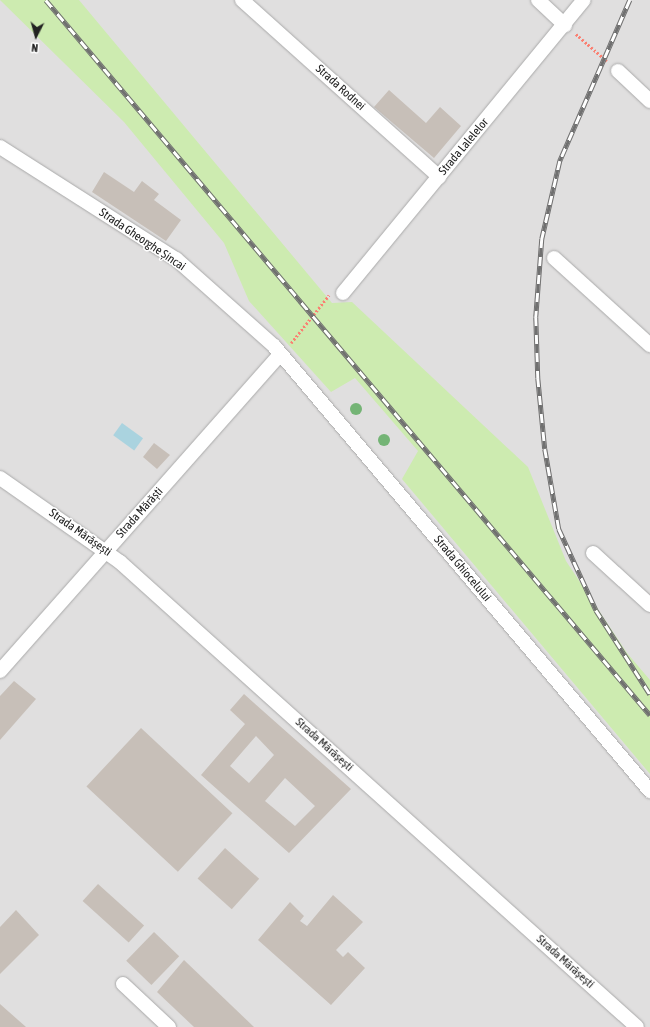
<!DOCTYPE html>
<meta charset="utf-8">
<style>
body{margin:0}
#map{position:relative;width:650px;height:1027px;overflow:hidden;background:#f2efe9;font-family:"Asap Condensed",sans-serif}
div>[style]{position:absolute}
.residential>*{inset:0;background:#e0dfdf;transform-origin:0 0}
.grass>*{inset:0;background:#cdebb0}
.water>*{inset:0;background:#aad3df;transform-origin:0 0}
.building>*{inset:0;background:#c7bfb8;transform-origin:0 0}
.path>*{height:2.5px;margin-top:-1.25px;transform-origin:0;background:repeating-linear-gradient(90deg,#fa8072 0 2px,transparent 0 4px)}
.roads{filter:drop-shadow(0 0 1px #a9a9a9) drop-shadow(0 0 1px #a9a9a9)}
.minor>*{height:14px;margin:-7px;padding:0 7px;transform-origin:7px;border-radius:7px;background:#fff}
.rail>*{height:4.5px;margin-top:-2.25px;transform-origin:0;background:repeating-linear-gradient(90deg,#fff 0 9px,#707070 0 18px);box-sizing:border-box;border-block:1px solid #707070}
.trees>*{width:12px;height:12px;margin:-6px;border-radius:50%;background:#74b475}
span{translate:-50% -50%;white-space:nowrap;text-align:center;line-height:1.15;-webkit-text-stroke:3px #fff;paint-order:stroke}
.street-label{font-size:12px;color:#222}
.north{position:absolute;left:16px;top:16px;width:40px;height:40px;-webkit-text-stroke:3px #fff;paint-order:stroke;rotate:186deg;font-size:11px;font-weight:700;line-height:16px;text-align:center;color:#222}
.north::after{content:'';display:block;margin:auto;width:14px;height:18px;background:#222;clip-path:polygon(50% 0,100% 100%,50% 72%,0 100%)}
</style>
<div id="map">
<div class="residential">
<i style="left:0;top:0;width:650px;height:1027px"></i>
</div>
<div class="grass">
<i style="clip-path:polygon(0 0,79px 0,332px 303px,352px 302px,528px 467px,566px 561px,627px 653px,650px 680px,650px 774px,402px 479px,418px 451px,355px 378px,331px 392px,249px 301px,224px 243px,124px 122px)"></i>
</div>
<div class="water">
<i style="left:122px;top:423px;width:26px;height:15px;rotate:36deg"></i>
</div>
<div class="building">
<i style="clip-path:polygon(389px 90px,426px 123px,440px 107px,461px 126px,434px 158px,374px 107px)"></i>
<i style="clip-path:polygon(104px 172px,134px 192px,142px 181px,159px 194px,154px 200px,181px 220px,166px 241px,92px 192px)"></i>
<i style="clip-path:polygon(154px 443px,170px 455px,157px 469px,143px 457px)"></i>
<i style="clip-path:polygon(14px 681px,36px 699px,0 740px,0 696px)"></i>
<i style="clip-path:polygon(evenodd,244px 694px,351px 789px,289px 853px,201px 775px,245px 724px,230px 710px,244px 694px,256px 736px,274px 755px,249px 783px,230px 766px,256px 736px,244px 694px,285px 778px,315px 806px,295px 826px,265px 801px,285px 778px)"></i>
<i style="left:141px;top:728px;width:125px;height:80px;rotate:43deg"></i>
<i style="left:225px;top:848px;width:46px;height:41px;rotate:42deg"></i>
<i style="left:98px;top:884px;width:62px;height:23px;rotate:42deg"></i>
<i style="clip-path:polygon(333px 895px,363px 922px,336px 950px,343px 957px,348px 952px,365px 968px,331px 1005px,258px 940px,290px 902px,304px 916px,300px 921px,307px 926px)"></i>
<i style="clip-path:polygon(16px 910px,39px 935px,0 974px,0 927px)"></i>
<i style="left:154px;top:932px;width:35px;height:40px;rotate:44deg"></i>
<i style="clip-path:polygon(184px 960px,254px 1027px,194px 1027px,157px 992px)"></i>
<i style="clip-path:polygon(0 1004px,26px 1027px,0 1027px)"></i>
</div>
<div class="path">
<i style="left:576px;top:34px;width:41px;rotate:41.1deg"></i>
<i style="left:291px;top:343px;width:61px;rotate:-51.6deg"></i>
</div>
<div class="roads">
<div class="minor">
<i style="left:242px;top:0;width:265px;rotate:41.9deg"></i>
<i style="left:538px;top:0;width:37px;rotate:43deg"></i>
<i style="left:618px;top:71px;width:44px;rotate:43.2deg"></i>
<i style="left:0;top:147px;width:209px;rotate:32.5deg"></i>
<i style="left:176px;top:259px;width:131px;rotate:41.6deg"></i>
<i style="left:274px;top:346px;width:583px;rotate:49.8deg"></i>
<i style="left:554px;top:258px;width:130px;rotate:42.2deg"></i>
<i style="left:343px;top:293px;width:379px;rotate:-50.6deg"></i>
<i style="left:0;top:478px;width:146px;rotate:35deg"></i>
<i style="left:120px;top:562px;width:695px;rotate:41.97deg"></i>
<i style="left:593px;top:553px;width:77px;rotate:42.4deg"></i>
<i style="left:0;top:671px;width:422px;rotate:-48.5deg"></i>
<i style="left:123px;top:984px;width:63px;rotate:43.1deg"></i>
</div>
</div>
<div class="rail">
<i style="left:46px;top:0;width:936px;rotate:49.81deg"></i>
<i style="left:630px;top:0;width:176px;rotate:113.5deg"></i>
<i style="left:560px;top:161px;width:80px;rotate:103deg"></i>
<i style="left:542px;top:239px;width:78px;rotate:94.4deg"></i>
<i style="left:536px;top:317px;width:61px;rotate:88.1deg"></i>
<i style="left:538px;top:378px;width:71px;rotate:84.4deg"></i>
<i style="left:545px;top:449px;width:81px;rotate:80.1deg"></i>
<i style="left:559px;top:529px;width:89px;rotate:65.4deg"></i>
<i style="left:596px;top:610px;width:100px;rotate:57.3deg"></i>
</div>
<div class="trees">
<i style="left:356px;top:409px"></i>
<i style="left:384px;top:440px"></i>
</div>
<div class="street-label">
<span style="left:340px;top:88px;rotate:42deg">Strada Rodnei</span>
<span style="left:464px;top:147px;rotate:-50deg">Strada Lalelelor</span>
<span style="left:142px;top:240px;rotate:34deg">Strada Gheorghe Șincai</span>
<span style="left:140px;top:513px;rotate:-48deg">Strada Mărăști</span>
<span style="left:80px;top:533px;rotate:35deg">Strada Mărășești</span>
<span style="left:462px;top:569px;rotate:50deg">Strada Ghiocelului</span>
<span style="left:324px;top:745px;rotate:42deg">Strada Mărășești</span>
<span style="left:565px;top:962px;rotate:42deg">Strada Mărășești</span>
</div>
<div class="north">N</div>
</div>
